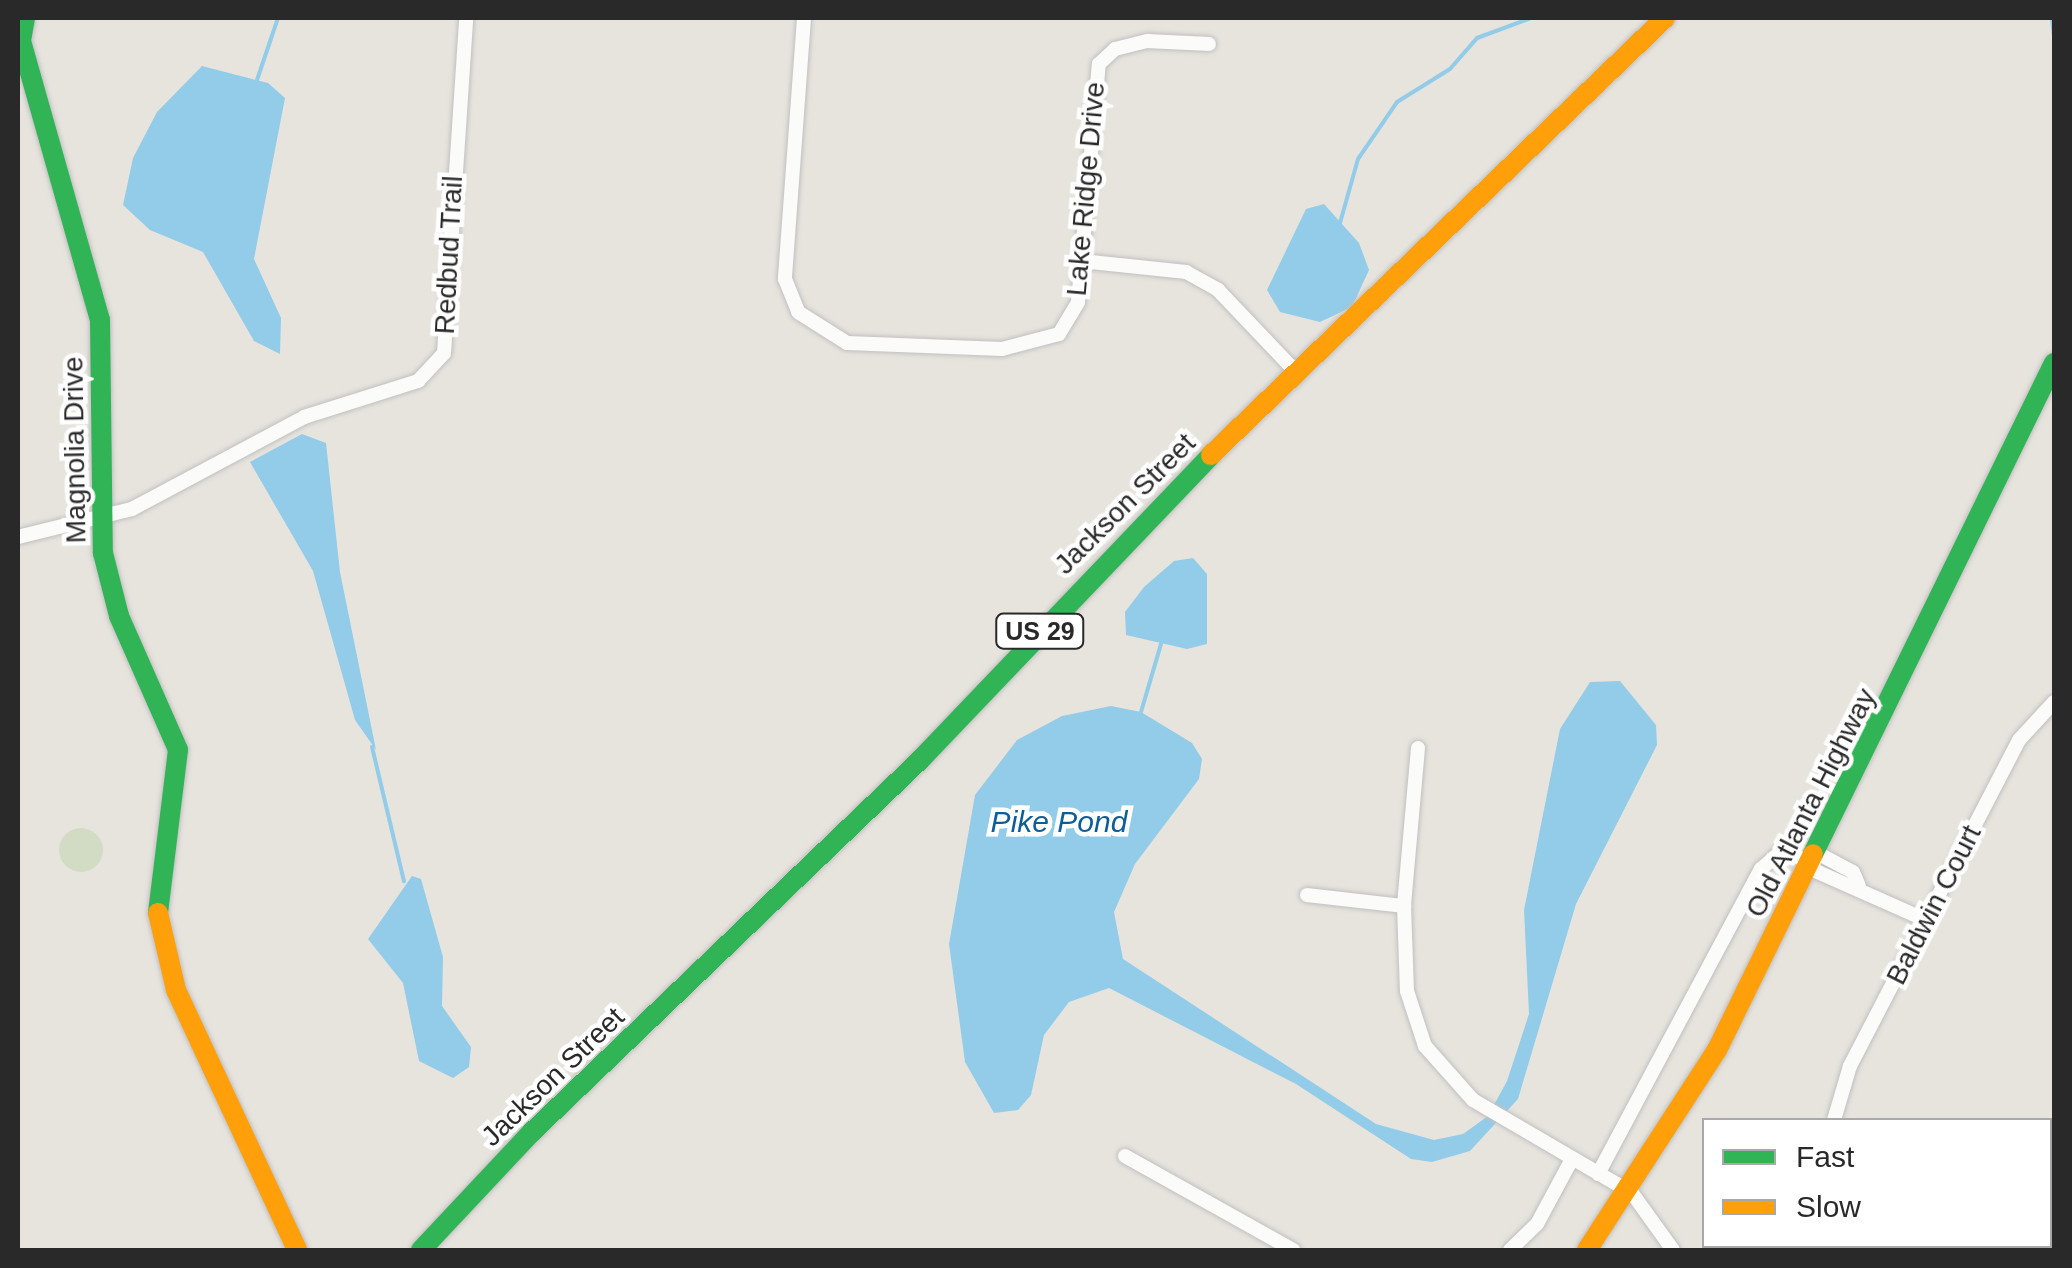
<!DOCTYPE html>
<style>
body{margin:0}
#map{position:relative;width:2072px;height:1268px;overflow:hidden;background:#e7e4de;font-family:Helvetica,sans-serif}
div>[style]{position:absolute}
.cemetery>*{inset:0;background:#d2dcc5}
.round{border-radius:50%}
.water>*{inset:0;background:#92cce9}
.stream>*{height:4px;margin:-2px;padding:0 2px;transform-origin:2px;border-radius:2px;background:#92cce9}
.roads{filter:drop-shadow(0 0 2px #c1c0c0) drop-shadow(0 0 2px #c1c0c0)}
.street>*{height:14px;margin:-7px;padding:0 7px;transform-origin:7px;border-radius:7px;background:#fbfbfa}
.fast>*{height:20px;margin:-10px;padding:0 10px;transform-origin:10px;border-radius:10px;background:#30b455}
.slow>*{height:20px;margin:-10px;padding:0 10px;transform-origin:10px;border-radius:10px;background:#ff9f0a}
span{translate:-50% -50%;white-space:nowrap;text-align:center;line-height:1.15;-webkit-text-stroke:9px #fff;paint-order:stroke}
.shield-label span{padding:2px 8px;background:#fff;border:2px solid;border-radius:8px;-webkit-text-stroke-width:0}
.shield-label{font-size:25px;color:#292929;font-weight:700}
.street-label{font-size:28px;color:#292929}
.water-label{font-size:30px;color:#0d5e98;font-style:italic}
.frame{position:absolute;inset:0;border:20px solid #292929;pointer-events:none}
.legend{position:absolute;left:1702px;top:1118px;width:350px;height:130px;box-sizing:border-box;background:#fff;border:2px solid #a9a9a9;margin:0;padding:12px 18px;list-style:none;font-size:30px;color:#292929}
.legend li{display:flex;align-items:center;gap:20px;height:50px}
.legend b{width:50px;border:2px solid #a9a9a9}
</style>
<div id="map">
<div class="cemetery">
<i class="round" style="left:59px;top:828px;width:44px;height:44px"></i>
</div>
<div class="water">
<i style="clip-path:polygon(202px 66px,268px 83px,285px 98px,254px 259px,281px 318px,280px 354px,254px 341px,203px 252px,150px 230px,123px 205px,133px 158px,157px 112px)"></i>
<i style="clip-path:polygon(1324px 204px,1359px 243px,1369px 270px,1352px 307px,1320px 322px,1280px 312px,1267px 290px,1306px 209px)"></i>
<i style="clip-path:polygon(302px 434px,326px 443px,340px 572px,376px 750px,355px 720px,313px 571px,250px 462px)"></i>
<i style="clip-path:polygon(1193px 558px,1207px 574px,1207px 644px,1187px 649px,1126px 635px,1125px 612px,1144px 587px,1174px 561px)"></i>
<i style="clip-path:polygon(1620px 681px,1656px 725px,1657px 745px,1576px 904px,1518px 1099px,1470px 1151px,1432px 1162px,1411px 1159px,1296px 1084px,1109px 988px,1069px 1002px,1044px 1035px,1031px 1095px,1018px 1110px,994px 1113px,965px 1062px,949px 944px,975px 795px,1017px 740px,1062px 716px,1111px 706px,1141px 712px,1192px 743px,1202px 759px,1199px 779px,1135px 864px,1114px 912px,1123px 959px,1376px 1124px,1434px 1140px,1463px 1134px,1488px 1116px,1507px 1081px,1529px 1014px,1524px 910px,1560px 729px,1590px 682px)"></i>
<i style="clip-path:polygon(412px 876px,421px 879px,443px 957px,442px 1006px,471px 1047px,469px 1067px,453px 1078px,419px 1061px,403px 983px,368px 939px)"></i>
</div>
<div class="stream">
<i style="left:2052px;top:18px;width:18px;rotate:84deg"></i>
<i style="left:257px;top:80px;width:65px;rotate:-71.3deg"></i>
<i style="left:1340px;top:223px;width:66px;rotate:-74.3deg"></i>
<i style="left:1358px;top:159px;width:69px;rotate:-55.6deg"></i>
<i style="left:1397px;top:102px;width:62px;rotate:-31.9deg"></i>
<i style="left:1450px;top:69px;width:41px;rotate:-48.9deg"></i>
<i style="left:1477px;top:38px;width:58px;rotate:-20.3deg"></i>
<i style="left:1141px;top:712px;width:71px;rotate:-73.6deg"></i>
<i style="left:372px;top:747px;width:138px;rotate:76.6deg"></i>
</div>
<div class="roads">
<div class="street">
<i style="left:804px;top:18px;width:262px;rotate:94.2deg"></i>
<i style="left:785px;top:279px;width:35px;rotate:68deg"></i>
<i style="left:798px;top:312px;width:58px;rotate:32.3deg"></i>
<i style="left:847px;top:343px;width:155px;rotate:2.2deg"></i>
<i style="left:1002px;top:349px;width:59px;rotate:-14.7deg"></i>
<i style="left:1059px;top:334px;width:37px;rotate:-59deg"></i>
<i style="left:1078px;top:302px;width:239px;rotate:-85deg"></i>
<i style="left:1099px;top:64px;width:22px;rotate:-43deg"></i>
<i style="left:1115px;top:49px;width:34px;rotate:-14deg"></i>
<i style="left:1148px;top:41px;width:61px;rotate:2.8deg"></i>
<i style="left:1081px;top:261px;width:106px;rotate:6deg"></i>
<i style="left:1186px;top:272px;width:37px;rotate:29deg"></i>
<i style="left:1218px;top:290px;width:116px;rotate:46.4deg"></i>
<i style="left:18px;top:537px;width:117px;rotate:-13.8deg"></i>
<i style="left:132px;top:509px;width:195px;rotate:-28.1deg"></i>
<i style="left:304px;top:417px;width:120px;rotate:-17.5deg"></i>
<i style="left:418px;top:381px;width:38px;rotate:-47deg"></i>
<i style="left:444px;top:353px;width:336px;rotate:-86.2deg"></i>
<i style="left:1418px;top:748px;width:159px;rotate:95.1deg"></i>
<i style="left:1404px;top:906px;width:85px;rotate:88deg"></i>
<i style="left:1407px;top:991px;width:58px;rotate:71.9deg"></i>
<i style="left:1425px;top:1046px;width:72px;rotate:48.4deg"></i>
<i style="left:1473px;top:1100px;width:184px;rotate:30.3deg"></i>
<i style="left:1632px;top:1193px;width:70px;rotate:54.3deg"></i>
<i style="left:1819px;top:854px;width:38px;rotate:28deg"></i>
<i style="left:1853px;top:872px;width:15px;rotate:67deg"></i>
<i style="left:1811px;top:869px;width:126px;rotate:23.9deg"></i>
<i style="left:1307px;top:895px;width:98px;rotate:6.5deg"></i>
<i style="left:1834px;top:1120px;width:56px;rotate:-73.5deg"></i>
<i style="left:1850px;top:1066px;width:367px;rotate:-62.6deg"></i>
<i style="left:2019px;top:740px;width:52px;rotate:-47.4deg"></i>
<i style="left:1125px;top:1156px;width:193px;rotate:29.2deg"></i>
<i style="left:1598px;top:1174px;width:346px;rotate:-61.9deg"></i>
<i style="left:1761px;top:869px;width:28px;rotate:-41deg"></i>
<i style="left:1782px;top:851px;width:34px;rotate:21deg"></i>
<i style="left:1856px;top:1246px;width:5px;rotate:53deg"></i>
<i style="left:1510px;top:1250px;width:37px;rotate:-44deg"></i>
<i style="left:1537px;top:1224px;width:74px;rotate:-61.7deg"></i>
</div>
<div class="fast">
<i style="left:25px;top:18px;width:23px;rotate:100deg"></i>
<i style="left:21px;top:41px;width:290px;rotate:74.2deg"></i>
<i style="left:100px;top:320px;width:233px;rotate:89.3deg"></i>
<i style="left:103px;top:553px;width:65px;rotate:75.7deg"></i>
<i style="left:119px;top:616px;width:146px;rotate:66.2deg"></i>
<i style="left:178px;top:750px;width:164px;rotate:97deg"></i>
<i style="left:1813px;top:854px;width:547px;rotate:-63.86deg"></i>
<i style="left:421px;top:1250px;width:162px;rotate:-46.8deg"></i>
<i style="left:532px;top:1132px;width:538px;rotate:-43.79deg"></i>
<i style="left:920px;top:760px;width:422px;rotate:-46.3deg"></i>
</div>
<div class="slow">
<i style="left:1211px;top:455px;width:630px;rotate:-43.91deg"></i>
<i style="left:158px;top:913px;width:79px;rotate:76.8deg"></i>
<i style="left:176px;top:990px;width:287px;rotate:65deg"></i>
<i style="left:1587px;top:1250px;width:239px;rotate:-57deg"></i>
<i style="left:1717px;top:1050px;width:218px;rotate:-63.9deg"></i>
</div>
</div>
<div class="shield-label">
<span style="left:1040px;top:631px">US 29</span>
</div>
<div class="street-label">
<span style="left:1086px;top:189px;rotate:-85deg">Lake Ridge Drive</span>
<span style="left:449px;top:255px;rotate:-87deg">Redbud Trail</span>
<span style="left:75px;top:450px;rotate:-91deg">Magnolia Drive</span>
<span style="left:1125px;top:504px;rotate:-45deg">Jackson Street</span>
<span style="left:1811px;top:803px;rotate:-63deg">Old Atlanta Highway</span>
<span style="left:1934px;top:905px;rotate:-63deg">Baldwin Court</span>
<span style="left:553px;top:1077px;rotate:-44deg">Jackson Street</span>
</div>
<div class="water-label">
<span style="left:1059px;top:822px">Pike Pond</span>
</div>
<div class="frame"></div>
<ul class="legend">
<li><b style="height:12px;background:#30b455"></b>Fast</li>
<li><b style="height:12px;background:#ff9f0a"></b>Slow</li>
</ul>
</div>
